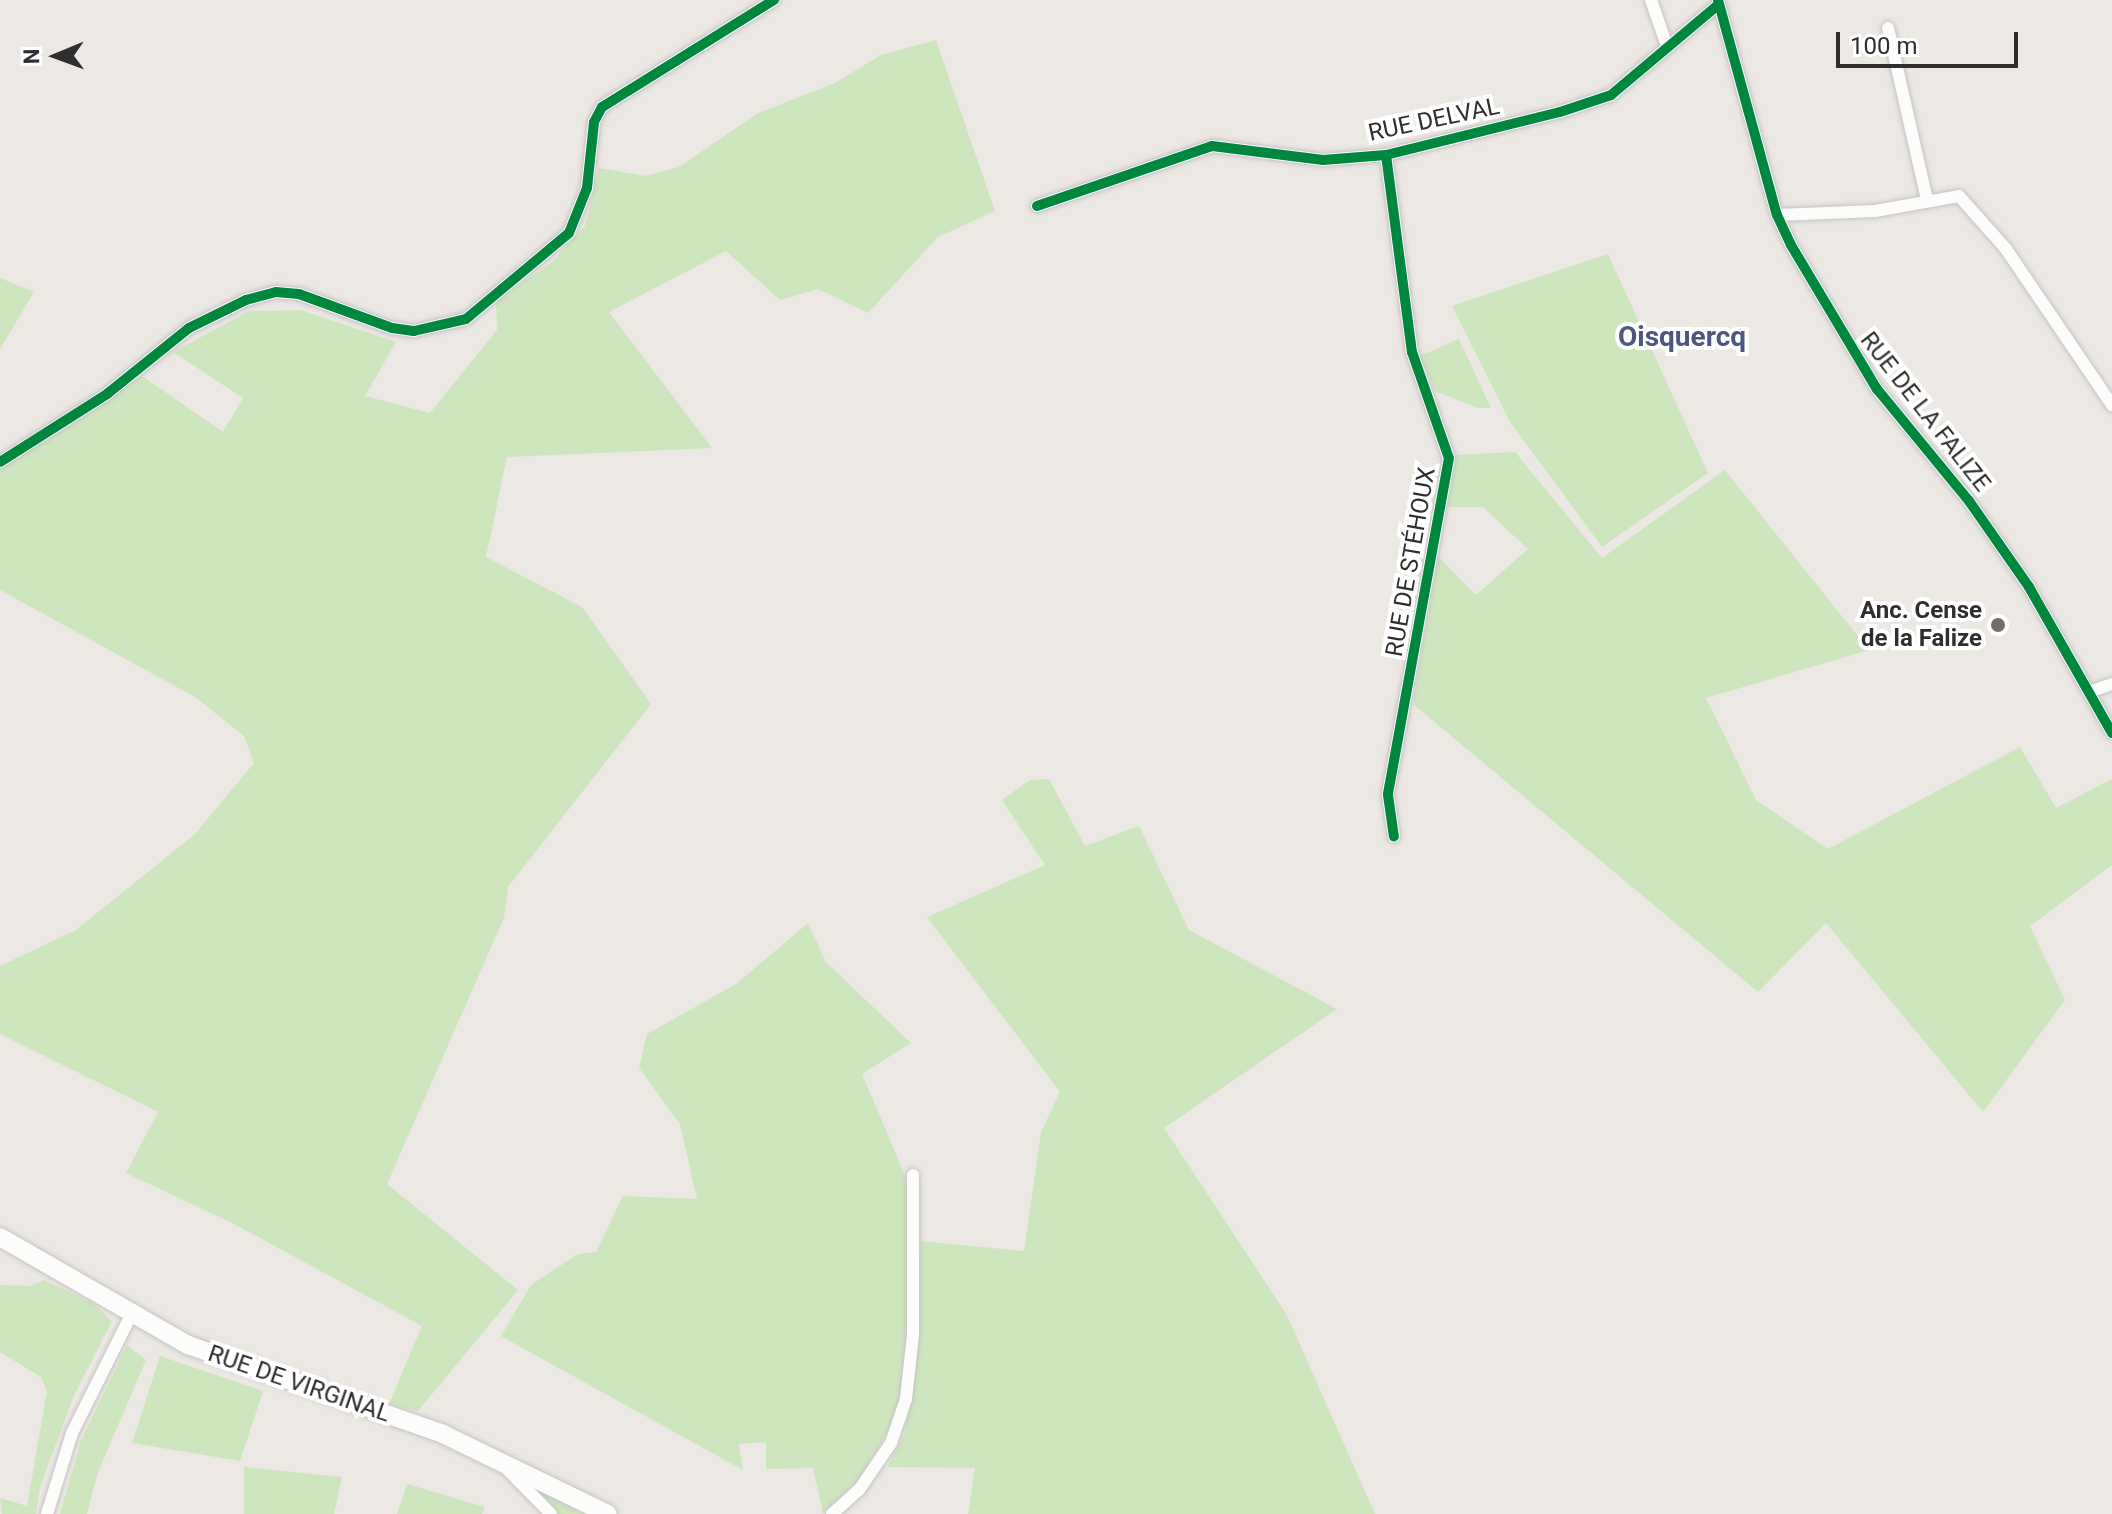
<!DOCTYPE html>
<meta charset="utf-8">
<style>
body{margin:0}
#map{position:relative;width:2112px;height:1514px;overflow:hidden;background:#ece8e4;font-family:Roboto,sans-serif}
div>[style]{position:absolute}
.green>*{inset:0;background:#cee6be}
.roads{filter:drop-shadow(0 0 2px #c5c4c5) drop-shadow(0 0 2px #c5c4c5)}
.street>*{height:12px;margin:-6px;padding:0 6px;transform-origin:6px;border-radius:6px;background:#fcfcfb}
.secondary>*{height:18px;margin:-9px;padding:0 9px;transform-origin:9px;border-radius:9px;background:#fcfcfb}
.cycleway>*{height:10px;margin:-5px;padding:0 5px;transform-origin:5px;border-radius:5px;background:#00873e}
.dots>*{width:22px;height:22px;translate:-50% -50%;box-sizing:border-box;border:4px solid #fff;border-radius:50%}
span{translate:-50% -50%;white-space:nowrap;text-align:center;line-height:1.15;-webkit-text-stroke:8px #fff;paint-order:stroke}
.street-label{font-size:24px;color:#2e2e2e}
.poi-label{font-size:24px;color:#2e2e2e;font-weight:700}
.right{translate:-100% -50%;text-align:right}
.quarter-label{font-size:28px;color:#4d5680;font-weight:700}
.north{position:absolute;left:16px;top:16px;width:80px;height:80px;-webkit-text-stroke:6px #fff;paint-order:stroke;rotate:269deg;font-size:22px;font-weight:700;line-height:32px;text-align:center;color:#2e2e2e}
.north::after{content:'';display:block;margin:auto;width:28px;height:36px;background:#2e2e2e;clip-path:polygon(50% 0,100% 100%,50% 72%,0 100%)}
.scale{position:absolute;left:1836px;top:32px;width:182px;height:36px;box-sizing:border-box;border:4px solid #2e2e2e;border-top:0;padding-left:10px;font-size:24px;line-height:28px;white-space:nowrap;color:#2e2e2e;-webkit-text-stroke:6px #fff;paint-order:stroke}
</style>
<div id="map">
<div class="green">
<i style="clip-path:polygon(936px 40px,995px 211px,938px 237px,868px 313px,818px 289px,780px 300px,726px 251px,609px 312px,712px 448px,507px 457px,486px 557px,582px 607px,651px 704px,508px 887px,504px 918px,387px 1184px,518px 1290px,418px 1411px,389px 1404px,422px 1326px,234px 1224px,126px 1173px,158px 1112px,0 1034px,0 966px,76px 930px,195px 834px,254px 763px,244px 736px,195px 697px,0 590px,0 467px,142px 376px,223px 432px,243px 398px,173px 352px,249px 311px,301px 310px,396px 342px,365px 396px,430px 413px,497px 330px,496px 301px,552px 262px,585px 226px,599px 168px,646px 176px,679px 167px,758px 113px,835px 83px,881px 55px)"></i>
<i style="clip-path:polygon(1608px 254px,1708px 473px,1602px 547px,1510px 422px,1452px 306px)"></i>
<i style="clip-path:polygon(0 278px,34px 292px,0 349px)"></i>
<i style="clip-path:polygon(1459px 339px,1491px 408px,1478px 408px,1435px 391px,1420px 356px)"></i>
<i style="clip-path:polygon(1515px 452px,1602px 558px,1725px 470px,1869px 650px,1706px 698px,1756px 800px,1828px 849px,2020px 747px,2056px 808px,2112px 779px,2112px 865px,2030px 926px,2065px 1000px,1983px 1112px,1826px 923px,1758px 992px,1413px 704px,1438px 556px,1476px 595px,1528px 549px,1483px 507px,1447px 507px,1455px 455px)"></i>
<i style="clip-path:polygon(1049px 779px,1085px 846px,1139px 826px,1189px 930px,1337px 1009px,1164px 1128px,1287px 1315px,1375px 1514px,968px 1514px,975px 1468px,887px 1467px,904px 1435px,915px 1374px,920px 1241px,1024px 1251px,1041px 1132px,1060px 1092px,927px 917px,1045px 865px,1002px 800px,1030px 780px)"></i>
<i style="clip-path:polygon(808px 923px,826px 962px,911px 1043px,862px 1074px,907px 1180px,908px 1329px,902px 1389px,893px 1422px,877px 1450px,857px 1481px,823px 1513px,813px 1468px,766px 1469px,766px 1442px,739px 1444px,743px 1470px,501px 1336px,531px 1285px,578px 1254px,596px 1252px,623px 1196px,697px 1199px,680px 1124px,639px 1068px,647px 1034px,736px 984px)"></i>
<i style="clip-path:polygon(44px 1280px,93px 1303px,112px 1321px,73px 1398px,40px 1487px,36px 1514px,2px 1514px,0 1498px,27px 1506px,47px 1391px,41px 1377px,0 1352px,0 1285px,30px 1286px)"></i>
<i style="clip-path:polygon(127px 1345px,146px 1360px,98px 1472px,87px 1514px,60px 1514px,81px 1441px)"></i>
<i style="clip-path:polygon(160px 1356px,263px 1391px,240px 1461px,132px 1443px)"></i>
<i style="clip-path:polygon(244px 1467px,342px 1477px,334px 1514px,244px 1514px)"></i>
<i style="clip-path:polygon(524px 1482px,584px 1514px,557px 1514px)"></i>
<i style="clip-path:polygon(407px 1484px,485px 1507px,482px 1514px,397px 1514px)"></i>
</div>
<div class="roads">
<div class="street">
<i style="left:1651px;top:0;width:49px;rotate:70.8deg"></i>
<i style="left:1718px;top:0;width:223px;rotate:74.7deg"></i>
<i style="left:1777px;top:215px;width:33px;rotate:65deg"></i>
<i style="left:1791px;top:245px;width:168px;rotate:59.2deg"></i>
<i style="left:1877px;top:389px;width:145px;rotate:50.6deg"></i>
<i style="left:1969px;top:501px;width:105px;rotate:55.1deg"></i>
<i style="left:2029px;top:587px;width:168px;rotate:60.4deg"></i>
<i style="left:1888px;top:28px;width:175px;rotate:77.2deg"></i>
<i style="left:1386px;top:155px;width:199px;rotate:82.5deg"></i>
<i style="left:1412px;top:352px;width:112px;rotate:70.8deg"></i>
<i style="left:1449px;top:458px;width:342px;rotate:100.3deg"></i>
<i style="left:1388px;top:795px;width:42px;rotate:81.9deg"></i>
<i style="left:1037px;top:206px;width:185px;rotate:-18.9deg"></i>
<i style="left:1212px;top:146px;width:112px;rotate:7.2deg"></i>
<i style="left:1323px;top:160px;width:63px;rotate:-4.5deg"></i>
<i style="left:1386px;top:155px;width:179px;rotate:-13.9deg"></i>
<i style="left:1560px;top:112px;width:54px;rotate:-18.4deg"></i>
<i style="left:1611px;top:95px;width:140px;rotate:-40.1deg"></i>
<i style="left:1777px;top:215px;width:98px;rotate:-2.3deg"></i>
<i style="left:1875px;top:211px;width:85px;rotate:-10.1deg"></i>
<i style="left:1959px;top:196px;width:71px;rotate:48.4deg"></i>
<i style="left:2006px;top:249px;width:189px;rotate:55.8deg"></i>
<i style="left:0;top:462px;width:127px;rotate:-32.4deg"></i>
<i style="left:107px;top:394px;width:105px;rotate:-38.8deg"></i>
<i style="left:189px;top:328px;width:64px;rotate:-26.2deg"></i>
<i style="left:246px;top:300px;width:31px;rotate:-15deg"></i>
<i style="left:276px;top:292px;width:23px;rotate:5deg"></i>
<i style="left:299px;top:294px;width:99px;rotate:20.1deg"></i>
<i style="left:392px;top:328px;width:22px;rotate:8deg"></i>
<i style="left:414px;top:331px;width:53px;rotate:-13deg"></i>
<i style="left:466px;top:319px;width:134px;rotate:-39.9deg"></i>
<i style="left:569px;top:233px;width:48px;rotate:-68.2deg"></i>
<i style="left:587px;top:188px;width:66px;rotate:-83.9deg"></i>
<i style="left:594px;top:122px;width:17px;rotate:-62deg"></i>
<i style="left:602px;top:107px;width:203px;rotate:-31.9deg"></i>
<i style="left:2089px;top:692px;width:24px;rotate:-19deg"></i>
<i style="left:504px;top:1466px;width:67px;rotate:45.6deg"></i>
<i style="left:47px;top:1514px;width:85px;rotate:-72.8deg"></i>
<i style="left:72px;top:1433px;width:132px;rotate:-63.4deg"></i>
<i style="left:832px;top:1514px;width:36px;rotate:-42deg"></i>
<i style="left:859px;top:1490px;width:57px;rotate:-55.8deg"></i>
<i style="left:891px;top:1443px;width:46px;rotate:-71.2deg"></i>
<i style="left:906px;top:1399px;width:64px;rotate:-83.8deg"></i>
<i style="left:913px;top:1335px;width:160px;rotate:-90deg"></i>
</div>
<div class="secondary">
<i style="left:0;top:1237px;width:217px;rotate:29.9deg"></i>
<i style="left:188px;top:1345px;width:270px;rotate:19.2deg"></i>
<i style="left:443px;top:1434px;width:183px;rotate:25.9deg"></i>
</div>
</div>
<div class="cycleway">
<i style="left:1718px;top:0;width:223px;rotate:74.7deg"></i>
<i style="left:1777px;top:215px;width:33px;rotate:65deg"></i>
<i style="left:1791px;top:245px;width:168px;rotate:59.2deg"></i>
<i style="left:1877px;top:389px;width:145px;rotate:50.6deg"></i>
<i style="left:1969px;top:501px;width:105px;rotate:55.1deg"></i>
<i style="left:2029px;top:587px;width:168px;rotate:60.4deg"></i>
<i style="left:1386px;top:155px;width:199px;rotate:82.5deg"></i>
<i style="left:1412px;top:352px;width:112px;rotate:70.8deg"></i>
<i style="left:1449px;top:458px;width:342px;rotate:100.3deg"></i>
<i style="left:1388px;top:795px;width:42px;rotate:81.9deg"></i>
<i style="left:1037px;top:206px;width:185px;rotate:-18.9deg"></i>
<i style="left:1212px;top:146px;width:112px;rotate:7.2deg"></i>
<i style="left:1323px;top:160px;width:63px;rotate:-4.5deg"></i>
<i style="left:1386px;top:155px;width:179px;rotate:-13.9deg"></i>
<i style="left:1560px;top:112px;width:54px;rotate:-18.4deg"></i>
<i style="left:1611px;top:95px;width:140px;rotate:-40.1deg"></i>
<i style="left:0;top:462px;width:127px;rotate:-32.4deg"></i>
<i style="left:107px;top:394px;width:105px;rotate:-38.8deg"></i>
<i style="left:189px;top:328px;width:64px;rotate:-26.2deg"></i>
<i style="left:246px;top:300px;width:31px;rotate:-15deg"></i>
<i style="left:276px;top:292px;width:23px;rotate:5deg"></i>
<i style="left:299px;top:294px;width:99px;rotate:20.1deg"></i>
<i style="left:392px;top:328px;width:22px;rotate:8deg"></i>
<i style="left:414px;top:331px;width:53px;rotate:-13deg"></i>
<i style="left:466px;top:319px;width:134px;rotate:-39.9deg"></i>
<i style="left:569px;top:233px;width:48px;rotate:-68.2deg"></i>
<i style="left:587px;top:188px;width:66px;rotate:-83.9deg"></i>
<i style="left:594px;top:122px;width:17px;rotate:-62deg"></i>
<i style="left:602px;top:107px;width:203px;rotate:-31.9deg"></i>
</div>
<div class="dots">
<i style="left:1998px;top:625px;background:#706f6e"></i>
</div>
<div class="street-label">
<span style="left:1434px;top:120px;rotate:-12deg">RUE DELVAL</span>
<span style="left:1925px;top:412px;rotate:52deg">RUE DE LA FALIZE</span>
<span style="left:1411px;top:562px;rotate:-80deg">RUE DE STÉHOUX</span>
<span style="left:299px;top:1384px;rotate:19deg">RUE DE VIRGINAL</span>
</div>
<div class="poi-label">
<span class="right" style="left:1982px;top:625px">Anc. Cense<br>de la Falize</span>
</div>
<div class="quarter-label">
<span style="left:1682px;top:337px">Oisquercq</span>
</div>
<div class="north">N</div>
<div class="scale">100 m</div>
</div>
